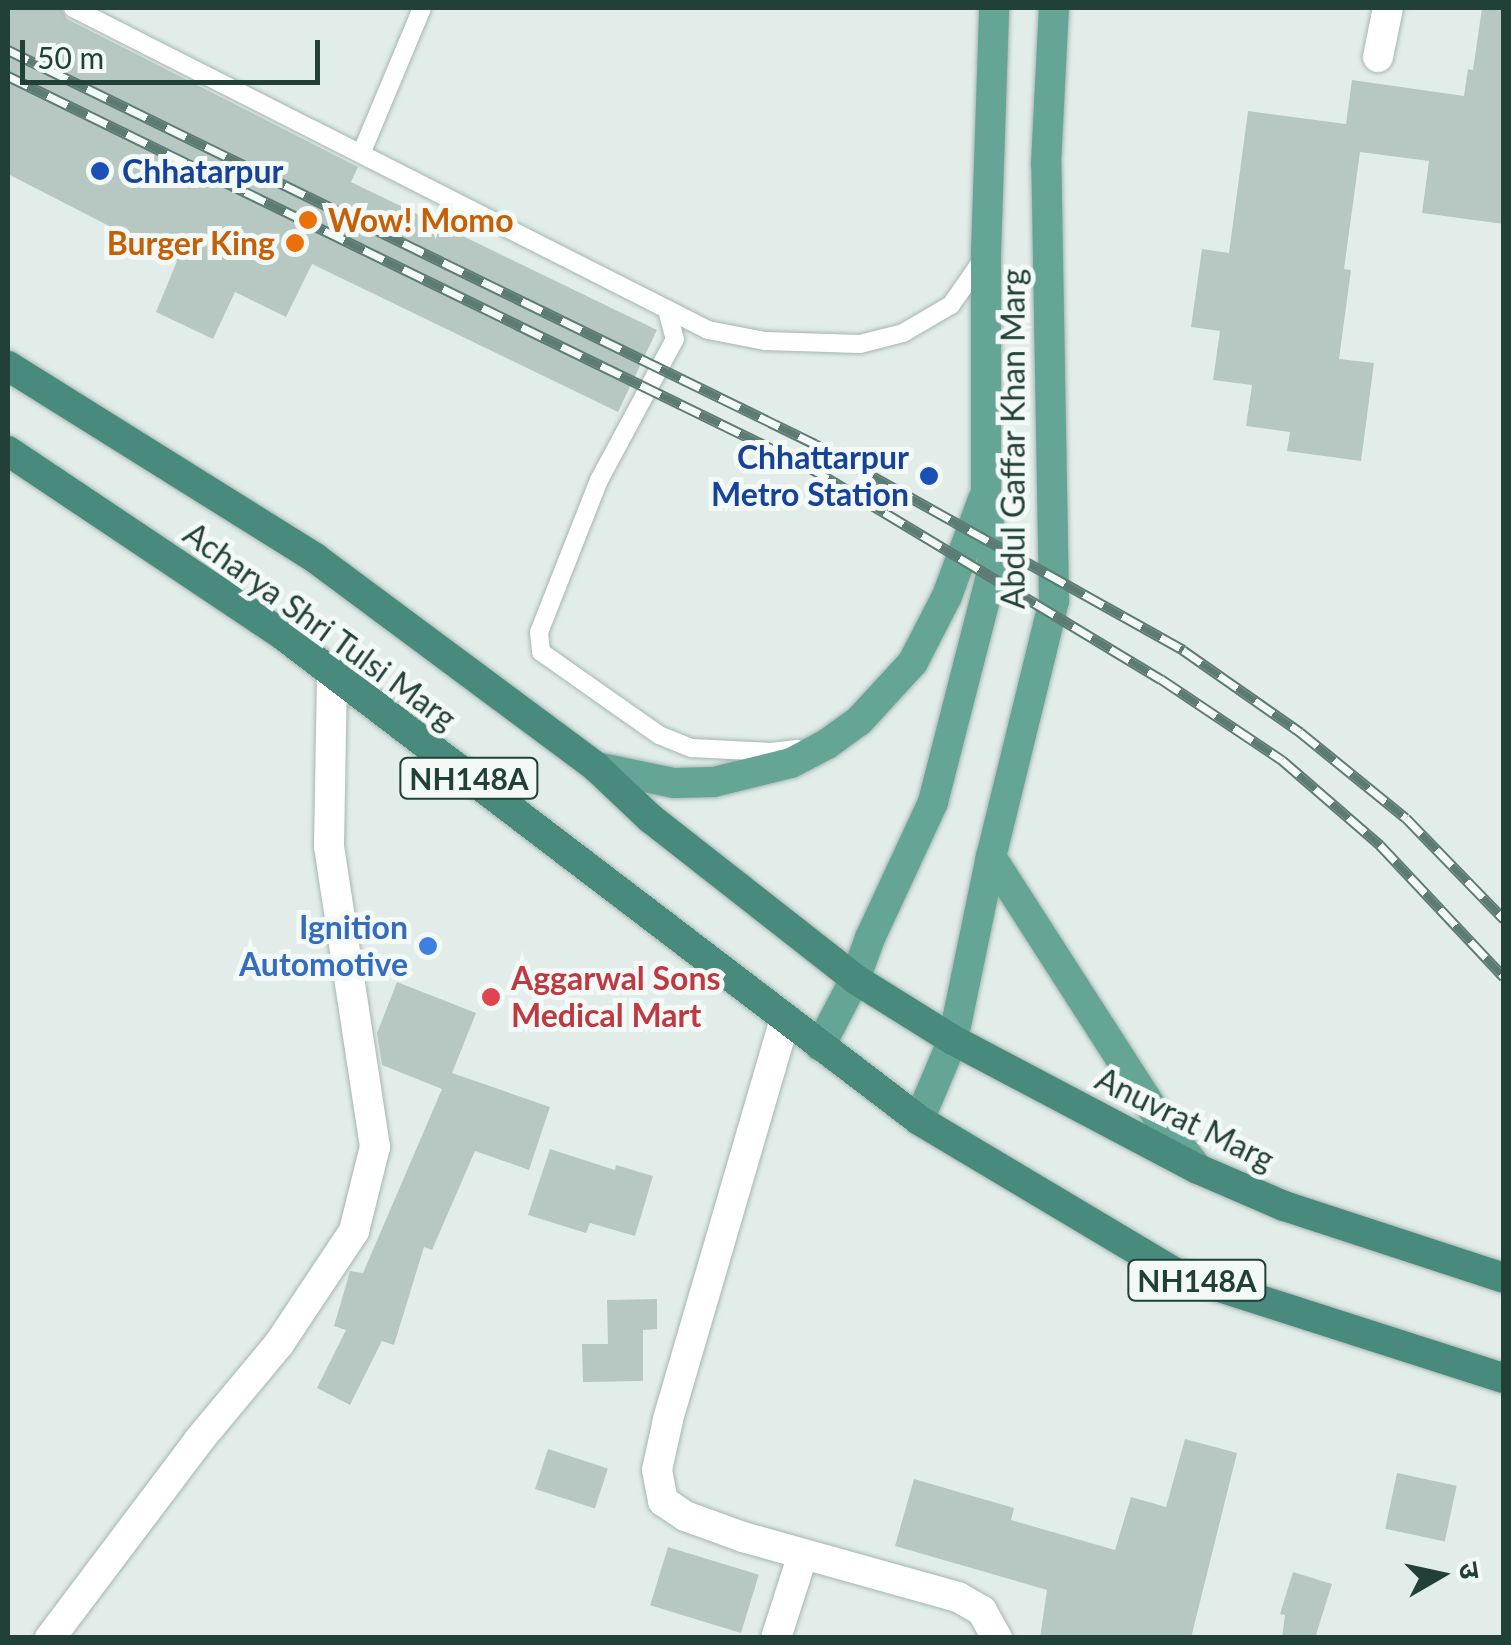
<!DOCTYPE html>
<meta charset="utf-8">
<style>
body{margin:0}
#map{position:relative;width:1511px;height:1645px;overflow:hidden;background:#e2ede9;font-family:Lato,"Noto Sans Devanagari",sans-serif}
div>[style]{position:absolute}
.building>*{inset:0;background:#b7c8c2;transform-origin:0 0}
.roads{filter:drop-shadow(0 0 2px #a4b6b0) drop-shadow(0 0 2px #a4b6b0)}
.service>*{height:18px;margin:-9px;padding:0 9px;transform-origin:9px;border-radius:9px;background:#fff}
.minor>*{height:30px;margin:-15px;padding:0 15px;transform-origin:15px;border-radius:15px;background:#fff}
.primary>*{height:30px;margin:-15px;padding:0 15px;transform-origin:15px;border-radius:15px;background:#64a596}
.trunk>*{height:30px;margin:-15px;padding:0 15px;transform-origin:15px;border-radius:15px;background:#488a7c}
.rail>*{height:11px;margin-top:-5.5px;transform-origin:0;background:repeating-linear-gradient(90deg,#f3f9f6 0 22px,#5c7b73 0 44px);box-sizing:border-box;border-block:2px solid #5c7b73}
.dots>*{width:28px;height:28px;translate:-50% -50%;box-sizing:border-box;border:5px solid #f3f9f6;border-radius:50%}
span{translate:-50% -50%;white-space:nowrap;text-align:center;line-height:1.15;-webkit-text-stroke:10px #f3f9f6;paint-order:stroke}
.shield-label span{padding:2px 8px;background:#f3f9f6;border:2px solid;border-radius:8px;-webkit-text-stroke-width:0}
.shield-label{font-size:30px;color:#214038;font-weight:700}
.transit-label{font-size:32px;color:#164399;font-weight:700}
.left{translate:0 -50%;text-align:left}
.right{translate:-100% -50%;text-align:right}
.food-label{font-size:32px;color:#c56008;font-weight:700}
.street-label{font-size:32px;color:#214038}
.shop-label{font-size:32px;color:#366cbe;font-weight:700}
.health-label{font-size:32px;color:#be3a42;font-weight:700}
.frame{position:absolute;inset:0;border:10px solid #214038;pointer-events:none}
.north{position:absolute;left:1391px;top:1525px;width:100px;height:100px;-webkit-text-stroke:8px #f3f9f6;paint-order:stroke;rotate:81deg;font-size:28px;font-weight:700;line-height:40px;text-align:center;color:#214038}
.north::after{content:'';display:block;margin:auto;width:35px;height:45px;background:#214038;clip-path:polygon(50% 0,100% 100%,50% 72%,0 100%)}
.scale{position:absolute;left:20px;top:40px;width:300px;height:45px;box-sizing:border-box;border:5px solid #214038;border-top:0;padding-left:12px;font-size:30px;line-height:35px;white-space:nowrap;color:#214038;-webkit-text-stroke:8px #f3f9f6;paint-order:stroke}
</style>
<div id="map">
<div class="building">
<i style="clip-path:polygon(8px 8px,61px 8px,67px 19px,358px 167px,351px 182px,657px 330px,618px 412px,312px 264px,286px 317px,235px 292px,213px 339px,156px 312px,177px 261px,8px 174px)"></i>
<i style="clip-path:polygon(1482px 8px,1504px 8px,1504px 224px,1422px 213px,1429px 161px,1360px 152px,1344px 269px,1351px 270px,1339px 359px,1374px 363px,1361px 461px,1287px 451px,1290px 432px,1246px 426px,1252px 385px,1213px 380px,1220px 331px,1191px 327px,1202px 249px,1229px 253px,1248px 111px,1346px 124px,1352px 80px,1464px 96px,1468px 69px,1473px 70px)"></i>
<i style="clip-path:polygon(397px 982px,476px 1013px,452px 1073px,550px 1107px,529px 1170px,475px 1151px,432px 1250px,424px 1247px,394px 1345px,382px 1341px,350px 1405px,317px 1388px,346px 1330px,334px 1326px,350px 1271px,363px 1273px,442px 1089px,382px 1065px,377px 1033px)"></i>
<i style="clip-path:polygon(550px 1149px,615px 1170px,616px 1165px,653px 1176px,635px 1236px,590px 1223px,586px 1233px,528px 1215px)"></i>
<i style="clip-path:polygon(657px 1299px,657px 1329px,643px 1330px,643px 1381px,583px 1382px,582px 1344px,608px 1344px,607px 1300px)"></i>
<i style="clip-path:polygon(1185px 1439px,1237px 1453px,1191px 1638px,1040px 1638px,1047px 1590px,895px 1546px,914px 1479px,1014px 1508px,1011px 1520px,1115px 1550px,1131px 1497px,1166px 1507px)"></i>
<i style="left:548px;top:1449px;width:63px;height:42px;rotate:18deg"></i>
<i style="left:1397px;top:1473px;width:61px;height:57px;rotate:12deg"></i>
<i style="left:668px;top:1547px;width:95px;height:61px;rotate:17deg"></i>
<i style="clip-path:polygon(1293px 1572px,1332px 1584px,1315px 1638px,1282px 1638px,1285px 1615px,1280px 1614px)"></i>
</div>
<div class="roads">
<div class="service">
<i style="left:73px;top:8px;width:712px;rotate:26.89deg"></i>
<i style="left:708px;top:330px;width:58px;rotate:10.9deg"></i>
<i style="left:765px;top:341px;width:95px;rotate:1.8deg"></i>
<i style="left:860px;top:344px;width:44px;rotate:-14.3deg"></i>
<i style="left:903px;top:333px;width:56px;rotate:-30.3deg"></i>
<i style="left:951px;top:305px;width:60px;rotate:-55.2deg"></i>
<i style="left:361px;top:154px;width:158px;rotate:-67.3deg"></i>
<i style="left:667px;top:310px;width:30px;rotate:75deg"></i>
<i style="left:675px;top:339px;width:160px;rotate:118.3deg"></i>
<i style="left:599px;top:480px;width:163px;rotate:111.5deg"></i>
<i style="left:539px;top:632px;width:20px;rotate:84deg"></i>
<i style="left:541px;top:652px;width:144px;rotate:35.1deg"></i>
<i style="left:659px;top:735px;width:35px;rotate:22deg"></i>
<i style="left:692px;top:748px;width:79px;rotate:2.9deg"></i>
<i style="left:771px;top:752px;width:26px;rotate:-7deg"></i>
</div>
<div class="minor">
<i style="left:1378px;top:57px;width:50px;rotate:-78.5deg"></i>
<i style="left:785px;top:1019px;width:418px;rotate:106.3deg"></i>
<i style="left:668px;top:1420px;width:51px;rotate:102.4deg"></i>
<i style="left:657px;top:1470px;width:32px;rotate:79deg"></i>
<i style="left:663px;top:1501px;width:27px;rotate:34deg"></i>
<i style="left:685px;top:1516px;width:62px;rotate:19.9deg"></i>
<i style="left:743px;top:1537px;width:223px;rotate:15.6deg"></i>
<i style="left:958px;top:1597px;width:28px;rotate:30deg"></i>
<i style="left:982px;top:1611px;width:31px;rotate:61deg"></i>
<i style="left:50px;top:1638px;width:248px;rotate:-53deg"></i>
<i style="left:199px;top:1440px;width:125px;rotate:-50.2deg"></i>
<i style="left:279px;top:1344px;width:136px;rotate:-56.4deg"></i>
<i style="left:354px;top:1231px;width:87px;rotate:-76deg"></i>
<i style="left:375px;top:1147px;width:304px;rotate:-98.7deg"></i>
<i style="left:329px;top:846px;width:173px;rotate:-89deg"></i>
<i style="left:776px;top:1638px;width:88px;rotate:-72.2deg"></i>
</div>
<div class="primary">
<i style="left:596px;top:767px;width:80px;rotate:11.6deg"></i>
<i style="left:674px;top:783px;width:40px;rotate:-1.4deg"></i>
<i style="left:714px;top:782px;width:79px;rotate:-13.9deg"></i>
<i style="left:791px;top:763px;width:41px;rotate:-27.8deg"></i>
<i style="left:827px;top:744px;width:39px;rotate:-36deg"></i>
<i style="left:859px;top:721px;width:80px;rotate:-47.5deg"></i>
<i style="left:913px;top:662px;width:74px;rotate:-62.7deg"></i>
<i style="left:947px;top:596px;width:103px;rotate:-69.6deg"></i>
<i style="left:991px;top:857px;width:318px;rotate:57.3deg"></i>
<i style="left:1163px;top:1125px;width:56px;rotate:51.5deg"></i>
<i style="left:820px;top:1046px;width:76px;rotate:-62.4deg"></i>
<i style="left:855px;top:979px;width:44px;rotate:-69.9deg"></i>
<i style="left:870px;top:938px;width:150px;rotate:-65.1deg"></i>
<i style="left:933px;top:802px;width:242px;rotate:-75.6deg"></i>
<i style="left:993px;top:568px;width:76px;rotate:-95.3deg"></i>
<i style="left:986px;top:492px;width:238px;rotate:-90deg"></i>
<i style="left:986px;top:254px;width:246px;rotate:-88.1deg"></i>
<i style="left:919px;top:1120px;width:87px;rotate:-67deg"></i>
<i style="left:953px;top:1040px;width:187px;rotate:-78.3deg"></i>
<i style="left:991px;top:857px;width:264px;rotate:-76.2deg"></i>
<i style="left:1054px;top:601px;width:437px;rotate:-91deg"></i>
<i style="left:1046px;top:164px;width:156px;rotate:-87.1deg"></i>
</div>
<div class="trunk">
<i style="left:8px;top:366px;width:362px;rotate:32deg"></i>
<i style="left:315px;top:558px;width:350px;rotate:36.6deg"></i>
<i style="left:596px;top:767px;width:74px;rotate:43.4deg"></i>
<i style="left:650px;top:818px;width:261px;rotate:38.1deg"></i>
<i style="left:855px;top:979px;width:115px;rotate:31.9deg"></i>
<i style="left:953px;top:1040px;width:277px;rotate:27.8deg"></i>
<i style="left:1198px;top:1169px;width:94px;rotate:23.3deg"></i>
<i style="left:1284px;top:1206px;width:231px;rotate:18.1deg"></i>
<i style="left:8px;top:451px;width:332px;rotate:33.8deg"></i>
<i style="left:284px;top:636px;width:798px;rotate:37.31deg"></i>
<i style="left:919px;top:1120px;width:299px;rotate:30.8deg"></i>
<i style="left:1176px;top:1273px;width:344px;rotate:17.8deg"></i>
</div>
</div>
<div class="rail">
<i style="left:8px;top:50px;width:898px;rotate:26.02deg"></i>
<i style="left:815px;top:444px;width:422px;rotate:29.2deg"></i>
<i style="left:1183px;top:650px;width:143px;rotate:35deg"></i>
<i style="left:1300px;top:732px;width:136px;rotate:39.1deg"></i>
<i style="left:1406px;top:818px;width:141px;rotate:45.9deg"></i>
<i style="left:8px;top:76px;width:891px;rotate:26.02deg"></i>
<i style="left:809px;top:467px;width:411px;rotate:31.1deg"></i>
<i style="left:1161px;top:679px;width:146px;rotate:33.8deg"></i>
<i style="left:1282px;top:760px;width:130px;rotate:40.9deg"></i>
<i style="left:1380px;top:845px;width:181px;rotate:46.8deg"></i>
</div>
<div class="dots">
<i style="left:100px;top:171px;background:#1a4fb4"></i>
<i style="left:308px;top:220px;background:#e8710a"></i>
<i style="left:295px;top:243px;background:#e8710a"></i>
<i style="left:929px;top:476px;background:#1a4fb4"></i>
<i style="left:428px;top:946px;background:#3f7fe0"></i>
<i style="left:491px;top:997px;background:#e0444e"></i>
</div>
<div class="shield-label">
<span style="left:469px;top:778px">NH148A</span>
<span style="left:1197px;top:1280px">NH148A</span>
</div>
<div class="transit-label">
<span class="left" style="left:122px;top:171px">Chhatarpur</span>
<span class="right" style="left:909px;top:476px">Chhattarpur<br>Metro Station</span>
</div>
<div class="food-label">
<span class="left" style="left:328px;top:220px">Wow! Momo</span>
<span class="right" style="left:275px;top:243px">Burger King</span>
</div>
<div class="street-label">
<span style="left:1013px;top:439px;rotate:-90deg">Abdul Gaffar Khan Marg</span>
<span style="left:320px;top:626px;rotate:36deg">Acharya Shri Tulsi Marg</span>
<span style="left:1185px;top:1119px;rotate:26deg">Anuvrat Marg</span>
</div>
<div class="shop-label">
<span class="right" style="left:408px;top:946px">Ignition<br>Automotive</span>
</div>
<div class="health-label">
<span class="left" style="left:511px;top:997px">Aggarwal Sons<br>Medical Mart</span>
</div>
<div class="frame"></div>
<div class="north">उ</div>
<div class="scale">50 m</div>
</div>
